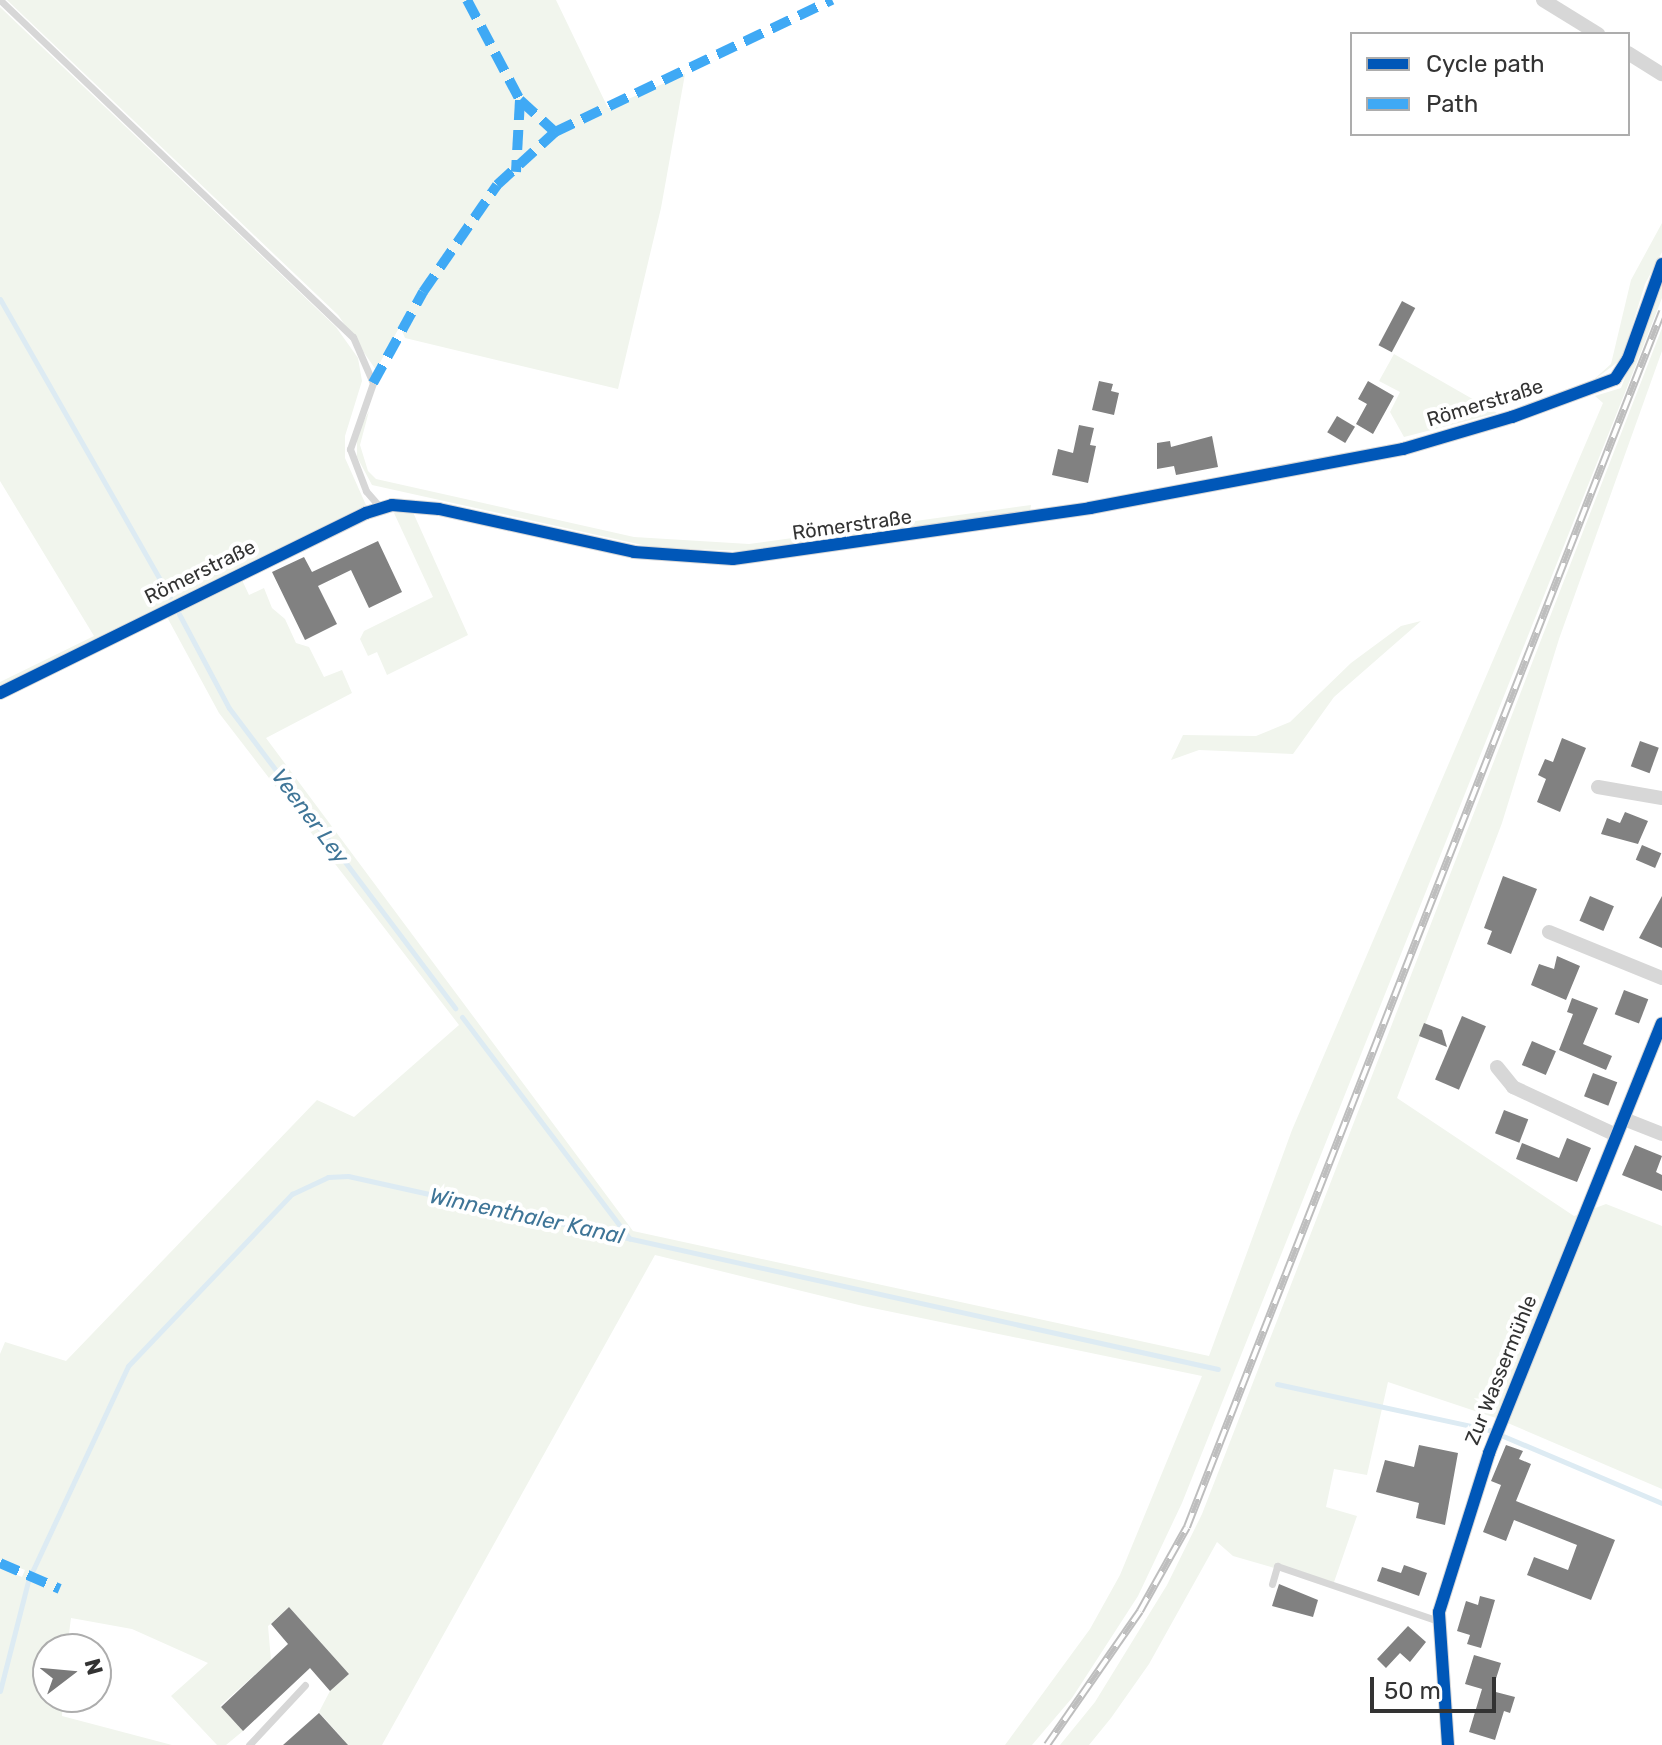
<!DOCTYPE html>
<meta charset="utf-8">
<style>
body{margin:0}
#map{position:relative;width:1662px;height:1745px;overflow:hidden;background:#fff;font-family:Rubik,sans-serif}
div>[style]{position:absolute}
.green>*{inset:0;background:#f1f5ed}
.stream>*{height:5px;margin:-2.5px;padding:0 2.5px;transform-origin:2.5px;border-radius:2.5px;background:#ddebf3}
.building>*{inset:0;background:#818181;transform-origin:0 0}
.lane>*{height:7px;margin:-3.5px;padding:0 3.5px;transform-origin:3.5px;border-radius:3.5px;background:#d7d7d7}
.street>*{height:14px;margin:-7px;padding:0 7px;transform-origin:7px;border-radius:7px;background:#d7d7d7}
.rail>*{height:8px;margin-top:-4px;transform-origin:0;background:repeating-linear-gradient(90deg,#fff 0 15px,#bebebe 0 30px);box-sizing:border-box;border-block:2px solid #bebebe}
.quiet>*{height:10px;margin-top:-5px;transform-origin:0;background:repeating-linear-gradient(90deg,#3fa9f5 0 20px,transparent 0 30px)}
.cycleway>*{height:12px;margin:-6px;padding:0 6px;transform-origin:6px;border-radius:6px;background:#0057b8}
span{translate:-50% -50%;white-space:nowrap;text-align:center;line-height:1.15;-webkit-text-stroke:8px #fff;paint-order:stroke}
.street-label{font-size:20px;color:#333}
.water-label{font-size:22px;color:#3f7597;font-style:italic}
.legend{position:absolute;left:1350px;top:32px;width:280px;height:104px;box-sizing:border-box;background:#fff;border:2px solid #adadad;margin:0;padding:10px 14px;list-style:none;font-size:24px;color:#333}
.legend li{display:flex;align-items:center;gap:16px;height:40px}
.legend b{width:40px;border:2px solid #adadad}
.north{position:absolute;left:32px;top:1633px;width:80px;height:80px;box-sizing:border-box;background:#fff;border:2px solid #adadad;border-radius:50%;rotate:74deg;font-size:22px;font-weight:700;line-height:32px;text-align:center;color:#333}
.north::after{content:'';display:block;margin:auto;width:28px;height:36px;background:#7a7a7a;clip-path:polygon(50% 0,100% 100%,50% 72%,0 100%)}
.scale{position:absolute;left:1370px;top:1677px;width:126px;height:36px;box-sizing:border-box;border:4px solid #333;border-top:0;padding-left:10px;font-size:24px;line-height:28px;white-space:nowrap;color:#333;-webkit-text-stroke:6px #fff;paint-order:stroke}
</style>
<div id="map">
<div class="green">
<i style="clip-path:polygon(7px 0,556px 0,608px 108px,685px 74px,661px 208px,618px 389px,405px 338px,400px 326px,376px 370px,338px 315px)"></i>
<i style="clip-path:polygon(0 7px,336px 327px,358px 358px,362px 381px,345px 436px,345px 458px,366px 505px,0 687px,0 682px,94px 636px,0 481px)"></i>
<i style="clip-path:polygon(1662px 223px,1662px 252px,1645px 284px,1622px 359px,1591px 382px,1611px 364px,1631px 280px)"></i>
<i style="clip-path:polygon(1662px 281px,1662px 298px,1628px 385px,1182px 1503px,1138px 1596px,1072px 1698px,1032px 1745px,1005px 1745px,1090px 1629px,1120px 1575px,1202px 1376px,863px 1306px,655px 1255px,382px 1745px,339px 1745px,344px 1740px,319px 1712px,330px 1691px,349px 1674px,289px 1607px,268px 1626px,271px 1660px,220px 1706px,243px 1731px,226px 1745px,217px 1745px,171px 1696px,208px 1663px,132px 1629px,71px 1618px,67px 1649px,48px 1649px,48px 1697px,63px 1697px,62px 1716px,172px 1745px,0 1745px,0 1568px,22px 1577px,25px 1570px,0 1560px,0 1354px,5px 1342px,66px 1361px,317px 1100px,354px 1117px,459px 1025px,219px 713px,167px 617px,242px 580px,249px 595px,264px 588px,272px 608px,285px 619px,296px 643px,309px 647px,324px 677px,342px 670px,352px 693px,266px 738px,633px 1231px,1209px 1356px,1292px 1130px,1603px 403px,1595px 396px,1621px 388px)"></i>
<i style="clip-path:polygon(1662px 328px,1662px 351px,1559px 639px,1502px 823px,1397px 1098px,1574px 1216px,1606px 1204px,1662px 1226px,1662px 1489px,1496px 1418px,1388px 1382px,1367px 1475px,1334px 1469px,1326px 1507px,1357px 1516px,1333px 1585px,1233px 1556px,1217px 1542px,1149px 1664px,1111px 1718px,1089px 1745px,1060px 1745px,1095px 1702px,1167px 1585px,1202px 1514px)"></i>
<i style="clip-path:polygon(1394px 354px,1497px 413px,1404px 437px,1390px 412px,1400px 392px,1379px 381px)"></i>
<i style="clip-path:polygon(369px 411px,360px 445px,368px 471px,376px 479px,634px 537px,749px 544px,1031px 505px,1030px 511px,754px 551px,656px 548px,372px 485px,357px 457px,357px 434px)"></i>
<i style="clip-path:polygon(412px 510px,468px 635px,387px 675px,377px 652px,368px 656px,360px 639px,364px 631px,433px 597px,394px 513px)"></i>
<i style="clip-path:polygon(1421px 621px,1334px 697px,1293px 754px,1199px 750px,1171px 760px,1183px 735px,1256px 736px,1290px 722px,1351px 663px,1401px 626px)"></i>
</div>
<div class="stream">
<i style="left:0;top:299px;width:343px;rotate:60.3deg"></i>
<i style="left:179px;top:614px;width:106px;rotate:62deg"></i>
<i style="left:229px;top:708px;width:376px;rotate:53deg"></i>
<i style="left:462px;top:1017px;width:278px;rotate:52.9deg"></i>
<i style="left:1277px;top:1384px;width:217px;rotate:12.2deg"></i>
<i style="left:1489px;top:1430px;width:188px;rotate:22.9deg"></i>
<i style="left:32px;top:1572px;width:227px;rotate:-65deg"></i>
<i style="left:128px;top:1366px;width:238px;rotate:-46.4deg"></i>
<i style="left:292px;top:1194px;width:40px;rotate:-25deg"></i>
<i style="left:328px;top:1177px;width:20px;rotate:-3deg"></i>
<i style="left:348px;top:1176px;width:891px;rotate:12.51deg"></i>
<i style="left:0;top:1691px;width:114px;rotate:-75.7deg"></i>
</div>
<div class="building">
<i style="left:1402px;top:301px;width:15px;height:50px;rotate:28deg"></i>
<i style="clip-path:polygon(1099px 381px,1113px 384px,1111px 391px,1119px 393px,1114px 415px,1092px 410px)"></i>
<i style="clip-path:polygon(1368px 381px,1394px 396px,1373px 434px,1356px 424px,1367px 404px,1358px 399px)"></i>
<i style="left:1337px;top:416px;width:21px;height:19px;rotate:31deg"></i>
<i style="clip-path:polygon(1079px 425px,1094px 428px,1090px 445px,1096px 446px,1088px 483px,1052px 475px,1058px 449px,1073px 453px)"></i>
<i style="clip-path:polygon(1212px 436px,1218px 467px,1176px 475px,1174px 466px,1157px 469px,1157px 443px,1170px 441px,1171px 447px)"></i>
<i style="clip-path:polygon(378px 541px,402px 592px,369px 608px,351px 570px,318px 586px,337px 624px,305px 640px,272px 572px,304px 557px,312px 572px)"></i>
<i style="clip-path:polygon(1562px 738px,1586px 748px,1560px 812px,1537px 802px,1546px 779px,1538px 775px,1545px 759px,1553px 762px)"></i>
<i style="left:1640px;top:741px;width:20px;height:27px;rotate:20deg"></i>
<i style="clip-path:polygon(1625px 812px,1648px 821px,1638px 844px,1601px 834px,1607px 818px,1620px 823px)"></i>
<i style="left:1642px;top:845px;width:21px;height:16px;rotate:23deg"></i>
<i style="clip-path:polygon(1503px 876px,1537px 889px,1511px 954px,1487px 944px,1492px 931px,1484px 928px)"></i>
<i style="left:1590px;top:896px;width:26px;height:27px;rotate:23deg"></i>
<i style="clip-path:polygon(1662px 896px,1662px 948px,1639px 938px)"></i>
<i style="clip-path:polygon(1557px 956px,1580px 966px,1566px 1000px,1531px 985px,1539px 964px,1554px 969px)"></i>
<i style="left:1624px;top:990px;width:26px;height:26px;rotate:21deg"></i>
<i style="clip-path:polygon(1572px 998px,1598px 1008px,1583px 1044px,1612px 1056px,1606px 1070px,1559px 1050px,1573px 1014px,1567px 1012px)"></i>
<i style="left:1462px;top:1016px;width:26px;height:69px;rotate:23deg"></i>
<i style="clip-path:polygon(1424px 1023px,1442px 1030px,1447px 1047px,1419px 1036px)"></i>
<i style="left:1532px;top:1041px;width:26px;height:26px;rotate:23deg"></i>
<i style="left:1593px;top:1073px;width:26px;height:25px;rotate:21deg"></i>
<i style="left:1504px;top:1110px;width:26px;height:25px;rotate:21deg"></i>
<i style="clip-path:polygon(1567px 1138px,1591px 1148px,1577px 1182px,1516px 1159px,1522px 1143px,1559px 1158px)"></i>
<i style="clip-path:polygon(1635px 1145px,1662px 1156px,1656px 1172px,1662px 1175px,1662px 1191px,1622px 1175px)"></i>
<i style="clip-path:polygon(1419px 1445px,1458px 1453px,1445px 1525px,1416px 1518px,1419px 1503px,1376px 1492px,1385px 1460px,1414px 1467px)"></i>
<i style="clip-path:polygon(1506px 1445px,1523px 1451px,1519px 1459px,1531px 1464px,1516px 1501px,1615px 1540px,1591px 1600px,1527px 1575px,1534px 1557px,1568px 1570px,1577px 1545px,1514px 1520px,1506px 1541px,1483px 1532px,1501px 1485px,1491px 1481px)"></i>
<i style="clip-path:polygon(1404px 1565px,1427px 1573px,1419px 1596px,1377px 1581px,1382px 1567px,1401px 1573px)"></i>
<i style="clip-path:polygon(1279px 1584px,1318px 1600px,1313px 1617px,1272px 1606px)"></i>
<i style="clip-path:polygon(1480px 1596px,1495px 1600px,1481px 1648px,1467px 1644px,1470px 1635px,1457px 1631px,1466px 1601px,1478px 1605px)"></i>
<i style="clip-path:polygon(289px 1607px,349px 1674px,330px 1691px,310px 1668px,243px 1731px,221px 1707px,288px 1644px,271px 1624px)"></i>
<i style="clip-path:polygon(1408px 1626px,1426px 1642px,1410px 1662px,1400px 1653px,1386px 1668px,1377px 1659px)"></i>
<i style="clip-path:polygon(1474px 1655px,1501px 1663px,1492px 1691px,1515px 1697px,1510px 1713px,1504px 1711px,1495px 1740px,1469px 1732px,1482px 1689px,1465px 1684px)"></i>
<i style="clip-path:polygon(319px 1713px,348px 1745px,283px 1745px)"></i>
</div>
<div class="lane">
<i style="left:0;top:0;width:488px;rotate:43.7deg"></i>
<i style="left:353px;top:337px;width:50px;rotate:66.5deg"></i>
<i style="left:373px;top:383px;width:70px;rotate:109.2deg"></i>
<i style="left:350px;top:449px;width:45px;rotate:69.1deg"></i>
<i style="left:366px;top:491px;width:21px;rotate:49deg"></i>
<i style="left:1272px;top:1584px;width:19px;rotate:-74deg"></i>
<i style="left:1277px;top:1566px;width:171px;rotate:18.8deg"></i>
<i style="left:249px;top:1745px;width:82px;rotate:-47deg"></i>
</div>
<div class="street">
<i style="left:1543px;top:0;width:65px;rotate:31.7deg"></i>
<i style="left:1628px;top:53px;width:40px;rotate:32deg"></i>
<i style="left:0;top:693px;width:408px;rotate:-26.2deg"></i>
<i style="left:366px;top:513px;width:27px;rotate:-17deg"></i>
<i style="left:392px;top:505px;width:47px;rotate:4.9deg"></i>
<i style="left:439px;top:509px;width:200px;rotate:12.4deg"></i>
<i style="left:634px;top:552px;width:99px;rotate:4deg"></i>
<i style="left:733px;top:559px;width:361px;rotate:-8.1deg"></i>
<i style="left:1090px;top:508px;width:319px;rotate:-10.7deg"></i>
<i style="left:1403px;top:449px;width:114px;rotate:-16.4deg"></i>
<i style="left:1512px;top:417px;width:110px;rotate:-20.3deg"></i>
<i style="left:1615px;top:379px;width:24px;rotate:-57deg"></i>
<i style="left:1628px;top:359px;width:101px;rotate:-70.3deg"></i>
<i style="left:1598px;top:787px;width:65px;rotate:9.8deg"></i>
<i style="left:1549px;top:932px;width:122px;rotate:22.2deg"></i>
<i style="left:1497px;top:1067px;width:26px;rotate:51deg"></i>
<i style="left:1513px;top:1087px;width:114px;rotate:25deg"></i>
<i style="left:1624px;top:1119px;width:41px;rotate:21.5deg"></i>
<i style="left:1448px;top:1745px;width:133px;rotate:-93.9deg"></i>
<i style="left:1439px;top:1612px;width:167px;rotate:-72.5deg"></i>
<i style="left:1489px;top:1453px;width:463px;rotate:-68.1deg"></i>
</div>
<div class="rail">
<i style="left:1047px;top:1745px;width:163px;rotate:-55.2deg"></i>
<i style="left:1140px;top:1611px;width:96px;rotate:-60.8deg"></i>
<i style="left:1187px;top:1527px;width:1305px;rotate:-68.65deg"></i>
</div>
<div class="quiet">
<i style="left:467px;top:0;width:113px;rotate:62.1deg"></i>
<i style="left:520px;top:100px;width:72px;rotate:93.2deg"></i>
<i style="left:520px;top:100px;width:47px;rotate:42.4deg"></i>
<i style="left:373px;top:383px;width:104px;rotate:-61.2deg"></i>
<i style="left:423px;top:292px;width:130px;rotate:-55.3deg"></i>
<i style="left:497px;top:185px;width:79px;rotate:-42.4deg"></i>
<i style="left:555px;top:132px;width:307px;rotate:-25.5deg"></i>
<i style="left:0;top:1563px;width:65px;rotate:23.4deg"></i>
</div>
<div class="cycleway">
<i style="left:0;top:693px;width:408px;rotate:-26.2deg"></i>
<i style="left:366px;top:513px;width:27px;rotate:-17deg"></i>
<i style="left:392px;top:505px;width:47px;rotate:4.9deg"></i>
<i style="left:439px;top:509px;width:200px;rotate:12.4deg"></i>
<i style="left:634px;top:552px;width:99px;rotate:4deg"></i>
<i style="left:733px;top:559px;width:361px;rotate:-8.1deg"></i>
<i style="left:1090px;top:508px;width:319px;rotate:-10.7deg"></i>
<i style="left:1403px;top:449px;width:114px;rotate:-16.4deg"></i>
<i style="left:1512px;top:417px;width:110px;rotate:-20.3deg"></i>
<i style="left:1615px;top:379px;width:24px;rotate:-57deg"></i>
<i style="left:1628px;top:359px;width:101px;rotate:-70.3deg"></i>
<i style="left:1448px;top:1745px;width:133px;rotate:-93.9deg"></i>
<i style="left:1439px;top:1612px;width:167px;rotate:-72.5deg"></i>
<i style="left:1489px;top:1453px;width:463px;rotate:-68.1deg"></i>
</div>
<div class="street-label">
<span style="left:1485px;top:403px;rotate:-17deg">Römerstraße</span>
<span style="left:852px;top:525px;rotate:-8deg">Römerstraße</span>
<span style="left:200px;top:572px;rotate:-26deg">Römerstraße</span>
<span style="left:1501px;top:1370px;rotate:-68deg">Zur Wassermühle</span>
</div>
<div class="water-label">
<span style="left:310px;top:816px;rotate:53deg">Veener Ley</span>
<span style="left:527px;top:1216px;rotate:12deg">Winnenthaler Kanal</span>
</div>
<ul class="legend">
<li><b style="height:10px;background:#0057b8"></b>Cycle path</li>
<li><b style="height:10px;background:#3fa9f5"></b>Path</li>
</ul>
<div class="north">N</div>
<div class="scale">50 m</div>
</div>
